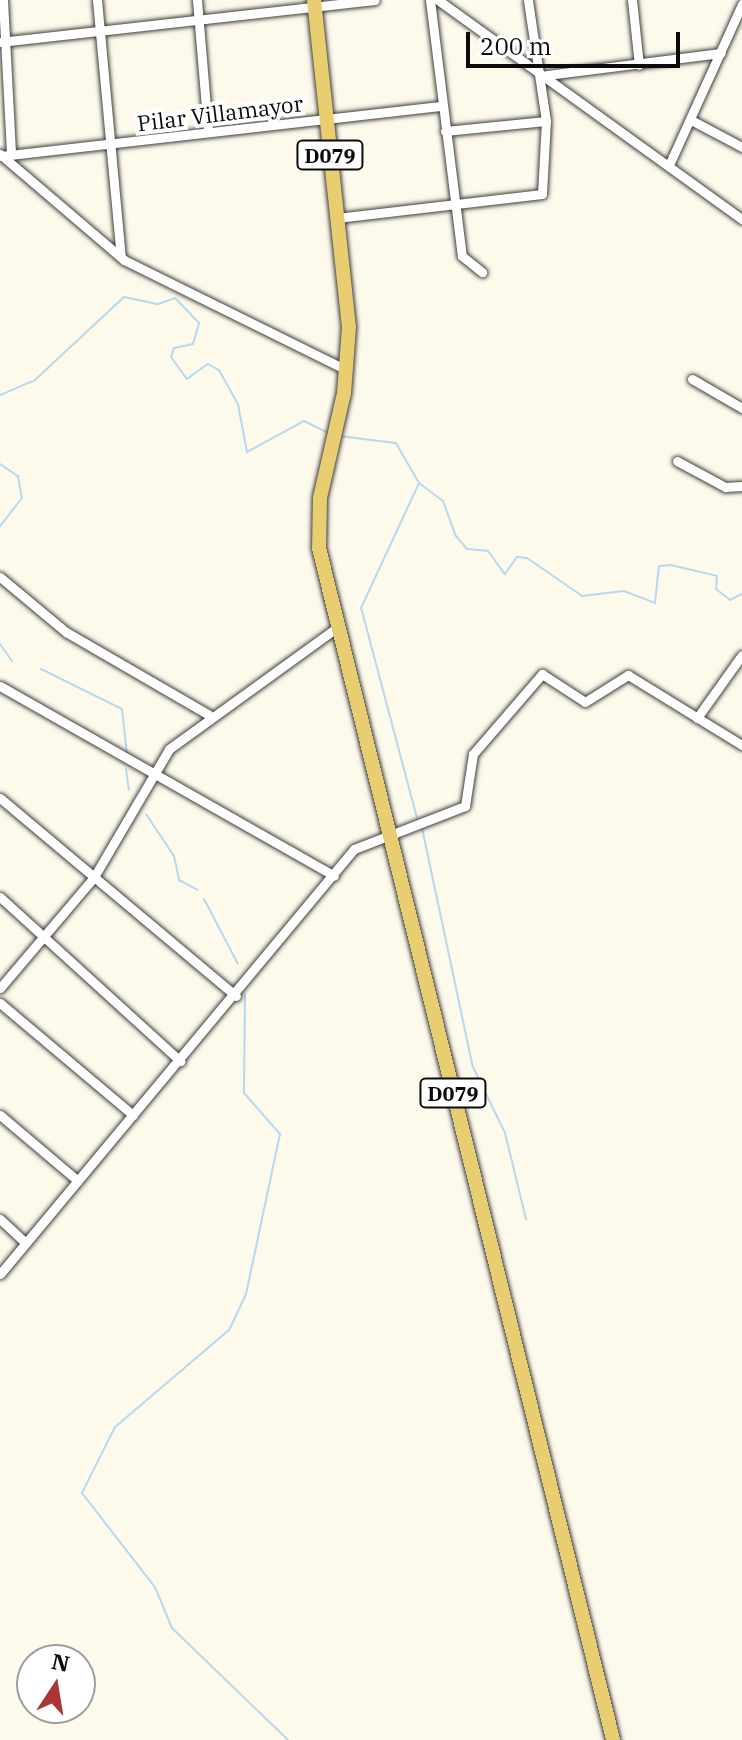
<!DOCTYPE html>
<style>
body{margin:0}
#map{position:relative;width:742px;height:1740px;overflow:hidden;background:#fdfaec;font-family:"IBM Plex Serif",serif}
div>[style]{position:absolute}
.stream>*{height:2px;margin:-1px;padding:0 1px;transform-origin:1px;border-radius:1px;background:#b7d8ee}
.roads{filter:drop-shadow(0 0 2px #3e3e3e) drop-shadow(0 0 2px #3e3e3e)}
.street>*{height:9px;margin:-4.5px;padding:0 4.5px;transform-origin:4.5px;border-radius:4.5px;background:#fff}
.primary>*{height:14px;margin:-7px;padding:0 7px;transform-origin:7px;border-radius:7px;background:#e8cd71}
span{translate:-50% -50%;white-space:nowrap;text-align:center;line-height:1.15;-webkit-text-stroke:8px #fff;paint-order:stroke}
.shield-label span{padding:2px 6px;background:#fff;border:2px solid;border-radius:6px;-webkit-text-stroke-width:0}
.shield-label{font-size:20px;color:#0b0b0b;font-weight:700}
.street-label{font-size:22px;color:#0b0b0b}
.north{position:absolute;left:16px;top:1644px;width:80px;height:80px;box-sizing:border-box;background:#fff;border:2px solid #9d9d9d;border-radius:50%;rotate:12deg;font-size:22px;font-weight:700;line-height:32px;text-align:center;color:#0b0b0b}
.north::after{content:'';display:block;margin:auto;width:28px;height:36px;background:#aa3538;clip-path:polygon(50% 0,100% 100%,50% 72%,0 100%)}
.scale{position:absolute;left:466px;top:32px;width:214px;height:36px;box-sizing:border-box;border:4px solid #0b0b0b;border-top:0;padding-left:10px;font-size:24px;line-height:28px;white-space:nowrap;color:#0b0b0b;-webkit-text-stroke:6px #fff;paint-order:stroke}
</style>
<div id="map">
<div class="stream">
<i style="left:0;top:395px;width:38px;rotate:-23deg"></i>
<i style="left:35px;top:380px;width:122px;rotate:-43deg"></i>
<i style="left:124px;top:297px;width:35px;rotate:12deg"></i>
<i style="left:158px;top:304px;width:18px;rotate:-19deg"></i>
<i style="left:175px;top:298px;width:35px;rotate:46deg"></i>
<i style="left:199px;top:323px;width:22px;rotate:106deg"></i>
<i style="left:193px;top:344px;width:19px;rotate:168deg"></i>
<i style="left:174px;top:348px;width:9px;rotate:108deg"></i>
<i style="left:171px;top:357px;width:27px;rotate:54deg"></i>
<i style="left:187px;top:379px;width:26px;rotate:-36deg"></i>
<i style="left:208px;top:364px;width:13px;rotate:29deg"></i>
<i style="left:219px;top:370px;width:39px;rotate:61deg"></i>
<i style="left:238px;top:404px;width:49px;rotate:79.4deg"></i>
<i style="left:247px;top:452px;width:65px;rotate:-28.5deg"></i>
<i style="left:304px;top:421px;width:28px;rotate:26deg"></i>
<i style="left:339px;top:436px;width:57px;rotate:7deg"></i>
<i style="left:396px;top:443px;width:46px;rotate:60.1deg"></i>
<i style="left:419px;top:483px;width:30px;rotate:37deg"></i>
<i style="left:443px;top:501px;width:37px;rotate:70deg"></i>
<i style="left:456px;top:536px;width:17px;rotate:50deg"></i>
<i style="left:467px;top:549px;width:21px;rotate:5deg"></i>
<i style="left:488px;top:551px;width:29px;rotate:54deg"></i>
<i style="left:505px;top:574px;width:21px;rotate:-55deg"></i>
<i style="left:517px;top:557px;width:10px;rotate:6deg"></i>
<i style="left:527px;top:558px;width:67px;rotate:34.6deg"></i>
<i style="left:582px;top:596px;width:42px;rotate:-6.8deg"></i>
<i style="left:624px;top:591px;width:33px;rotate:21deg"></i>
<i style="left:655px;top:603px;width:37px;rotate:-84deg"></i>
<i style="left:659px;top:566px;width:12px;rotate:-5deg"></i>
<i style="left:671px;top:565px;width:47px;rotate:13.4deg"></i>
<i style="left:717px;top:576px;width:13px;rotate:94deg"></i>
<i style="left:716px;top:589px;width:18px;rotate:38deg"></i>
<i style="left:730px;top:600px;width:13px;rotate:-27deg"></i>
<i style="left:0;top:464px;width:22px;rotate:34deg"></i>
<i style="left:18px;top:476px;width:22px;rotate:80deg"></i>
<i style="left:22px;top:498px;width:36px;rotate:128deg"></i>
<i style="left:0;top:644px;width:21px;rotate:55deg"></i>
<i style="left:41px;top:669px;width:90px;rotate:26.3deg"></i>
<i style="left:122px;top:709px;width:46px;rotate:83.8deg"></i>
<i style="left:126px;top:769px;width:21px;rotate:82deg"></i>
<i style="left:146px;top:814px;width:50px;rotate:56.3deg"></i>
<i style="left:174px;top:856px;width:25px;rotate:78deg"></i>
<i style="left:179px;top:880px;width:21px;rotate:28deg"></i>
<i style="left:417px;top:818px;width:217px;rotate:-104.9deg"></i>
<i style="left:361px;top:608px;width:138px;rotate:-65.1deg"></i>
<i style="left:422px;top:828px;width:244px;rotate:78deg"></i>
<i style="left:473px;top:1067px;width:73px;rotate:64.1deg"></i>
<i style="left:505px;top:1133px;width:89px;rotate:76.3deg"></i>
<i style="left:204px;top:899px;width:73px;rotate:62.4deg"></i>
<i style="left:245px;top:994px;width:99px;rotate:90.6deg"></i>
<i style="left:244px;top:1093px;width:55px;rotate:48.7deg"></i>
<i style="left:280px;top:1134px;width:164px;rotate:102deg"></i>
<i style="left:246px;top:1294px;width:40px;rotate:115deg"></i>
<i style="left:229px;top:1330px;width:150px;rotate:139.6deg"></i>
<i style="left:115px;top:1427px;width:74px;rotate:116.6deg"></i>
<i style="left:82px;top:1493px;width:119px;rotate:52.2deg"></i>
<i style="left:155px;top:1587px;width:44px;rotate:67.5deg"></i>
<i style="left:172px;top:1628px;width:161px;rotate:44deg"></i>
</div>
<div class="roads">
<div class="street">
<i style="left:3px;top:0;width:155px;rotate:87deg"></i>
<i style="left:97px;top:0;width:258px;rotate:84.7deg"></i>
<i style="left:197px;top:0;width:132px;rotate:85.2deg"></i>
<i style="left:430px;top:0;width:258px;rotate:82.9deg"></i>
<i style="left:462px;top:256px;width:26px;rotate:39deg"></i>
<i style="left:438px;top:0;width:375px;rotate:35.8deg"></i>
<i style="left:632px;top:0;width:65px;rotate:83.9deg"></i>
<i style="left:0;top:42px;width:377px;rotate:-6.4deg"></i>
<i style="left:547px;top:75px;width:175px;rotate:-7.2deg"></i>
<i style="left:691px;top:120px;width:58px;rotate:27.9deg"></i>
<i style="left:445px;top:131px;width:101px;rotate:-5.7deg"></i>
<i style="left:0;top:154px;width:163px;rotate:40.5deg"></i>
<i style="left:124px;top:260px;width:249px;rotate:26.3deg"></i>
<i style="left:1px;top:156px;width:444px;rotate:-6.5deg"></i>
<i style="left:669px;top:165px;width:177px;rotate:-65.6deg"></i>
<i style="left:337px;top:218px;width:206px;rotate:-6.7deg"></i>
<i style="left:542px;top:194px;width:73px;rotate:-86.9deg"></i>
<i style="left:546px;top:121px;width:122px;rotate:-98.5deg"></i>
<i style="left:692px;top:379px;width:58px;rotate:30.1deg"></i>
<i style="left:677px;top:461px;width:55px;rotate:28.4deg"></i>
<i style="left:725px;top:487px;width:17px;rotate:-3deg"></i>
<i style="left:0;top:577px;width:86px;rotate:39.8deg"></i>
<i style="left:66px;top:632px;width:165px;rotate:30.1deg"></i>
<i style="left:0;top:686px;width:384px;rotate:29.6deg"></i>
<i style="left:697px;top:718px;width:77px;rotate:-54.5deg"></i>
<i style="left:0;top:798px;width:308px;rotate:40deg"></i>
<i style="left:0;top:897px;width:244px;rotate:42.3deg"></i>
<i style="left:0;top:988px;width:145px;rotate:-49.7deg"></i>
<i style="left:94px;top:877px;width:148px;rotate:-59.6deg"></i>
<i style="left:169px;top:749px;width:211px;rotate:-35.9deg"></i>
<i style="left:0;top:1003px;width:174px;rotate:40.1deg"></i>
<i style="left:0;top:1115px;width:102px;rotate:40.2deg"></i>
<i style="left:0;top:1219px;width:35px;rotate:43deg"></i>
<i style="left:0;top:1274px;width:553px;rotate:-50.21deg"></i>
<i style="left:354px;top:849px;width:119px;rotate:-21.2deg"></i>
<i style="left:465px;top:806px;width:53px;rotate:-81.3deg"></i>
<i style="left:473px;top:754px;width:106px;rotate:-49.2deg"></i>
<i style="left:542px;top:674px;width:51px;rotate:33.1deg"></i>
<i style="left:585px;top:702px;width:51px;rotate:-32.1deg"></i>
<i style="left:628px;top:675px;width:134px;rotate:31.6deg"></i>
</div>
<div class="primary">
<i style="left:314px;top:0;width:329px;rotate:83.9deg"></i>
<i style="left:349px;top:327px;width:66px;rotate:94.3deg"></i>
<i style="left:344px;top:393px;width:108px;rotate:102.9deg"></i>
<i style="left:320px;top:498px;width:50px;rotate:91.1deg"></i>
<i style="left:319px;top:548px;width:1228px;rotate:76.14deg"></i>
</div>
</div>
<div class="shield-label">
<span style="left:330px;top:155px">D079</span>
<span style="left:453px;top:1093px">D079</span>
</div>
<div class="street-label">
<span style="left:220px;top:113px;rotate:-7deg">Pilar Villamayor</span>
</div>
<div class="north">N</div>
<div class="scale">200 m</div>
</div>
